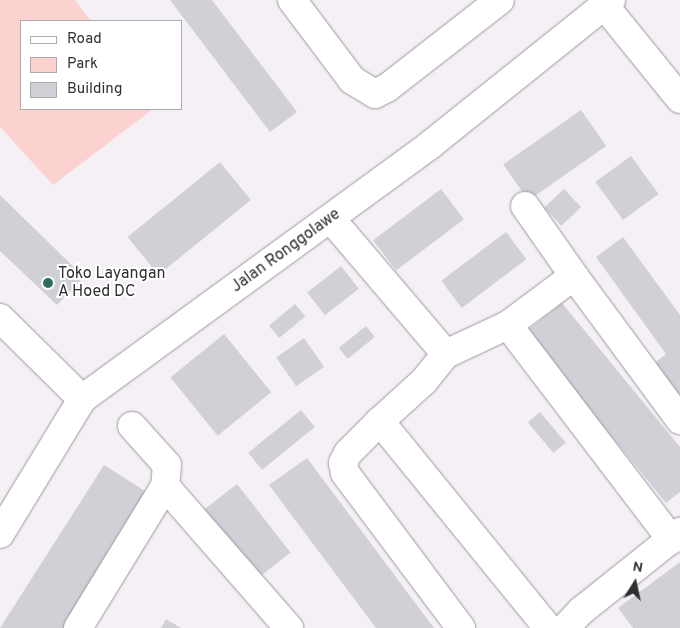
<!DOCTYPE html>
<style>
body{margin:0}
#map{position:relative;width:680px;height:628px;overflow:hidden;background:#f5f0f5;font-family:Overpass,sans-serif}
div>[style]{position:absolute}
.green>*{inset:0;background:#fcd2d1}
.building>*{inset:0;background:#d1d0d7;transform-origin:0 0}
.roads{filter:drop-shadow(0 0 1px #9d989d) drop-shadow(0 0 1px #9d989d)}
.minor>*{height:28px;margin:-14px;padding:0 14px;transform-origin:14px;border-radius:14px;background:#fff}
.tertiary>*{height:28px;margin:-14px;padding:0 14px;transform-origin:14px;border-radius:14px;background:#fff}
.dots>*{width:14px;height:14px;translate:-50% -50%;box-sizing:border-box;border:2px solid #fff;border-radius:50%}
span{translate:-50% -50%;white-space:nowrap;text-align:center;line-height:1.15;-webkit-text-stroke:4px #fff;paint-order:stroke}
.street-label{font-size:16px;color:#302e31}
.poi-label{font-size:16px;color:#302e31}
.left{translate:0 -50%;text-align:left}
.legend{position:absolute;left:20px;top:20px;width:162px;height:90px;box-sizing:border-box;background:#fff;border:1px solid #acabad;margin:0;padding:6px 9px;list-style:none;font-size:15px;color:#302e31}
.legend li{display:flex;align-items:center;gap:10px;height:25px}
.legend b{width:25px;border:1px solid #acabad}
.north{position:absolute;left:610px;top:558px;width:50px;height:50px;-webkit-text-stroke:4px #fff;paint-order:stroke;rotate:10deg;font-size:14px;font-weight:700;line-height:20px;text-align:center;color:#302e31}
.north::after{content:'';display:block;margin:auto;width:18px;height:22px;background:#302e31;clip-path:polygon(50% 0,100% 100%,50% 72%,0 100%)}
</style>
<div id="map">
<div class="green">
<i style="clip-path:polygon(0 0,75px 0,91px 21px,21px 21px,21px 109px,153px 109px,53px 185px,0 127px)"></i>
</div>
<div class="building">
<i style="clip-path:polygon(170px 0,212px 0,297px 112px,270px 132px)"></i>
<i style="left:581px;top:110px;width:44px;height:95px;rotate:55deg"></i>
<i style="left:631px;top:156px;width:47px;height:44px;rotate:54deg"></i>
<i style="left:220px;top:162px;width:49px;height:119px;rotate:51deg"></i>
<i style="left:441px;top:189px;width:38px;height:85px;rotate:53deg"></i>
<i style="left:564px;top:189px;width:25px;height:27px;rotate:47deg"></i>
<i style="clip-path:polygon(0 195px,84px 277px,57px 305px,0 251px)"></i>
<i style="left:506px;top:232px;width:34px;height:81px;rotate:53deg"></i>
<i style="clip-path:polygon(623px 237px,680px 315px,680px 399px,648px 368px,666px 354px,596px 257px)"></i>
<i style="left:341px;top:266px;width:29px;height:43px;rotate:52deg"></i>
<i style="clip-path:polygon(562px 303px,680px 447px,680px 492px,666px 503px,526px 332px)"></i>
<i style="left:295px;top:304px;width:16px;height:34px;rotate:50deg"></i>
<i style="left:366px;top:326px;width:14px;height:35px;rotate:51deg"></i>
<i style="left:224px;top:334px;width:75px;height:69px;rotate:51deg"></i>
<i style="left:304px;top:338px;width:35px;height:34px;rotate:55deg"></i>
<i style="left:301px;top:410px;width:22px;height:68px;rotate:51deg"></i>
<i style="left:540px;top:412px;width:40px;height:16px;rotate:50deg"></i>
<i style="clip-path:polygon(307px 458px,434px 628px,376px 628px,269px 485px)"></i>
<i style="clip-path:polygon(104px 465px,153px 496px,68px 628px,0 628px)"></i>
<i style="left:237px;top:484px;width:87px;height:42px;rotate:52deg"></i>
<i style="clip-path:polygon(680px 562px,680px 628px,633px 628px,618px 608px)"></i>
<i style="clip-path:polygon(166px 619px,181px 628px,161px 628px)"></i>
</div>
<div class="roads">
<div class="minor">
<i style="left:292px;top:0;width:100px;rotate:53.1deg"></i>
<i style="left:352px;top:80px;width:27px;rotate:31deg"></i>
<i style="left:375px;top:94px;width:13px;rotate:-27deg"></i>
<i style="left:387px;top:88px;width:143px;rotate:-37.9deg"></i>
<i style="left:604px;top:5px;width:121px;rotate:51deg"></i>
<i style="left:525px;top:206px;width:85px;rotate:55deg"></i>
<i style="left:331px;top:219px;width:177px;rotate:49.6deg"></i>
<i style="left:508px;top:325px;width:270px;rotate:52.7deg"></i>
<i style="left:380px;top:421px;width:45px;rotate:135deg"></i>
<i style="left:348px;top:453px;width:11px;rotate:117deg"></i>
<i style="left:343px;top:463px;width:10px;rotate:79deg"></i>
<i style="left:345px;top:473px;width:194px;rotate:53.2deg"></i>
<i style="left:132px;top:426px;width:52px;rotate:48.1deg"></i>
<i style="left:167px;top:465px;width:21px;rotate:95deg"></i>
<i style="left:165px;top:486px;width:189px;rotate:48.9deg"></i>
<i style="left:78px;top:628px;width:167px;rotate:-58.5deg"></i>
<i style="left:548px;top:628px;width:267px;rotate:-129.1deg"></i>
<i style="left:380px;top:421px;width:59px;rotate:-42.3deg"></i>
<i style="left:424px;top:381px;width:35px;rotate:-51deg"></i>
<i style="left:446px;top:354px;width:68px;rotate:-25.1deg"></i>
<i style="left:508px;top:325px;width:82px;rotate:-36.6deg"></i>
<i style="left:574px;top:276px;width:179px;rotate:53.6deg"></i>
<i style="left:565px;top:628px;width:23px;rotate:-47deg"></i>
<i style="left:581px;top:611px;width:127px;rotate:-38.6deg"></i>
</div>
<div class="tertiary">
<i style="left:0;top:318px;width:115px;rotate:44.6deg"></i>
<i style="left:0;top:534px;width:158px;rotate:-58.7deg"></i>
<i style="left:82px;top:399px;width:431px;rotate:-36.1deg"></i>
<i style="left:430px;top:145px;width:232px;rotate:-38.7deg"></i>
</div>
</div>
<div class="dots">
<i style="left:48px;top:283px;background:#2d6e5e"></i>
</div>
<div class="street-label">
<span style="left:286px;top:251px;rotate:-36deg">Jalan Ronggolawe</span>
</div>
<div class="poi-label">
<span class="left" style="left:58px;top:283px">Toko Layangan<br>A Hoed DC</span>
</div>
<ul class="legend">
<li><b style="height:6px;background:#fff"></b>Road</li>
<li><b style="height:14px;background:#fcd2d1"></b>Park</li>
<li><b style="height:14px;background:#d1d0d7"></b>Building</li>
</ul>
<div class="north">N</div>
</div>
